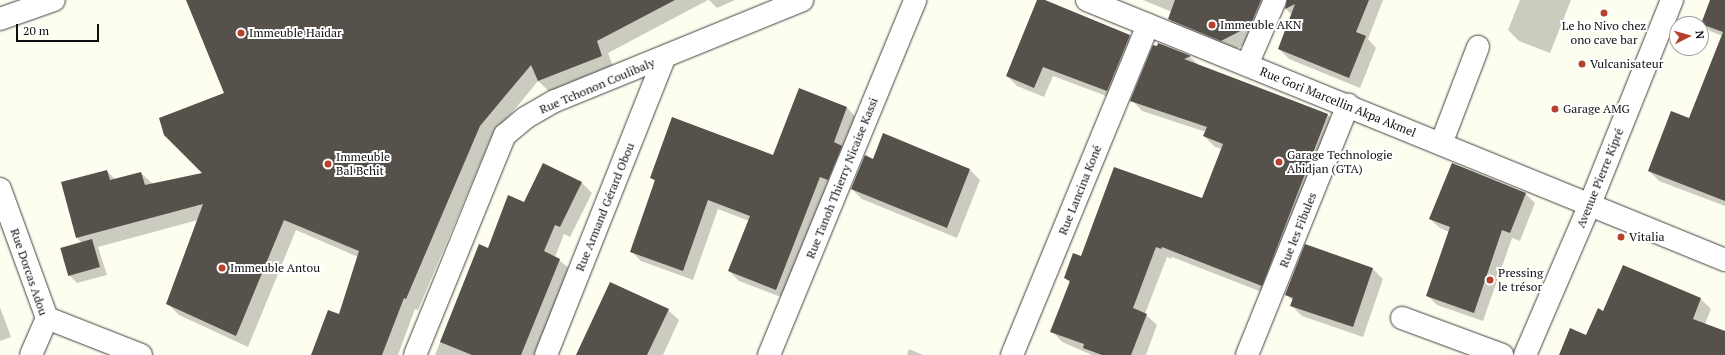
<!DOCTYPE html>
<meta charset="utf-8">
<style>
body{margin:0}
#map{position:relative;width:1725px;height:355px;overflow:hidden;background:#fefef0;font-family:"PT Serif",serif}
div>[style]{position:absolute}
.shadow>*{inset:0;background:#0003}
.building>*{inset:0;background:#56514b;transform-origin:0 0}
.roads{filter:drop-shadow(0 0 1px #414141) drop-shadow(0 0 1px #414141)}
.minor>*{height:22px;margin:-11px;padding:0 11px;transform-origin:11px;border-radius:11px;background:#fff}
.dots>*{width:11px;height:11px;translate:-50% -50%;box-sizing:border-box;border:2px solid #fff;border-radius:50%}
span{translate:-50% -50%;white-space:nowrap;text-align:center;line-height:1.15;-webkit-text-stroke:4px #fff;paint-order:stroke}
.poi-label{font-size:12px;color:#0e0e0e}
.left{translate:0 -50%;text-align:left}
.street-label{font-size:12px;color:#0e0e0e}
.north{position:absolute;left:1669px;top:16px;width:40px;height:40px;box-sizing:border-box;background:#fff;border:1px solid #9f9f9f;border-radius:50%;rotate:84deg;font-size:11px;font-weight:700;line-height:16px;text-align:center;color:#0e0e0e}
.north::after{content:'';display:block;margin:auto;width:14px;height:18px;background:#b6422e;clip-path:polygon(50% 0,100% 100%,50% 72%,0 100%)}
.scale{position:absolute;left:16px;top:24px;width:83px;height:18px;box-sizing:border-box;border:2px solid #0e0e0e;border-top:0;padding-left:5px;font-size:12px;line-height:14px;white-space:nowrap;color:#0e0e0e;-webkit-text-stroke:3px #fff;paint-order:stroke}
</style>
<div id="map">
<div class="shadow">
<i style="clip-path:polygon(187px 0,708px 0,608px 53px,613px 67px,550px 92px,538px 81px,491px 138px,418px 310px,415px 309px,398px 355px,312px 355px,339px 315px,358px 257px,296px 230px,248px 347px,179px 315px,168px 304px,198px 220px,98px 247px,107px 275px,77px 283px,69px 275px,82px 243px,77px 238px,62px 183px,107px 171px,116px 180px,141px 173px,153px 184px,204px 174px,226px 94px)"></i>
<i style="clip-path:polygon(709px 0,735px 0,717px 8px)"></i>
<i style="clip-path:polygon(1038px 0,1130px 36px,1139px 46px,1117px 100px,1053px 76px,1044px 97px,1017px 86px,1007px 76px)"></i>
<i style="clip-path:polygon(1143px 0,1282px 0,1260px 37px,1232px 51px,1179px 30px,1169px 19px,1172px 12px)"></i>
<i style="clip-path:polygon(1288px 0,1383px 0,1368px 39px,1376px 48px,1360px 88px,1289px 59px,1279px 49px,1292px 15px,1286px 9px)"></i>
<i style="clip-path:polygon(1520px 0,1571px 0,1550px 53px,1519px 41px,1508px 30px)"></i>
<i style="clip-path:polygon(1711px 0,1725px 0,1725px 37px,1710px 31px,1702px 23px)"></i>
<i style="clip-path:polygon(1159px 44px,1190px 57px,1200px 66px,1328px 115px,1338px 125px,1272px 296px,1172px 257px,1171px 259px,1167px 257px,1145px 314px,1157px 325px,1146px 355px,1092px 355px,1062px 342px,1052px 331px,1070px 283px,1065px 278px,1081px 257px,1203px 200px,1222px 149px,1215px 147px,1204px 136px,1206px 132px,1142px 111px,1132px 100px)"></i>
<i style="clip-path:polygon(1725px 72px,1725px 206px,1659px 181px,1649px 171px)"></i>
<i style="clip-path:polygon(800px 90px,847px 108px,857px 118px,786px 299px,739px 281px,729px 271px,749px 221px,718px 209px,693px 280px,641px 261px,631px 251px,655px 182px,651px 177px,774px 156px)"></i>
<i style="clip-path:polygon(883px 135px,970px 170px,980px 180px,957px 238px,862px 199px,852px 189px,873px 160px)"></i>
<i style="clip-path:polygon(544px 164px,582px 183px,592px 193px,570px 237px,564px 234px,555px 257px,570px 269px,535px 355px,435px 355px,479px 246px,488px 249px,525px 203px)"></i>
<i style="clip-path:polygon(1452px 164px,1526px 194px,1535px 203px,1520px 241px,1512px 238px,1483px 321px,1437px 305px,1428px 296px,1449px 232px,1440px 228px,1430px 219px)"></i>
<i style="clip-path:polygon(1623px 266px,1701px 299px,1711px 309px,1705px 324px,1725px 332px,1725px 355px,1560px 355px,1587px 336px,1604px 312px)"></i>
<i style="clip-path:polygon(1373px 269px,1383px 279px,1363px 337px,1302px 316px,1291px 305px,1293px 301px,1286px 294px)"></i>
<i style="clip-path:polygon(0 307px,11px 337px,0 341px)"></i>
<i style="clip-path:polygon(668px 310px,679px 320px,663px 355px,577px 355px)"></i>
<i style="clip-path:polygon(909px 349px,923px 355px,907px 355px)"></i>
</div>
<div class="building">
<i style="clip-path:polygon(186px 0,675px 0,597px 41px,602px 56px,538px 81px,531px 65px,480px 126px,406px 299px,404px 298px,382px 355px,311px 355px,328px 310px,339px 314px,359px 251px,284px 220px,236px 336px,166px 304px,203px 204px,76px 238px,61px 182px,107px 170px,110px 180px,141px 172px,145px 185px,202px 173px,164px 135px,159px 118px,224px 93px)"></i>
<i style="clip-path:polygon(1037px 0,1045px 0,1130px 35px,1107px 91px,1043px 67px,1034px 88px,1006px 76px)"></i>
<i style="clip-path:polygon(1175px 0,1261px 0,1250px 26px,1221px 41px,1168px 19px)"></i>
<i style="clip-path:polygon(1287px 0,1369px 0,1356px 32px,1366px 36px,1349px 78px,1278px 49px,1295px 4px,1285px 9px)"></i>
<i style="clip-path:polygon(1710px 0,1725px 0,1725px 201px,1648px 171px,1671px 111px,1689px 118px,1723px 32px,1701px 24px)"></i>
<i style="clip-path:polygon(1158px 43px,1191px 56px,1184px 59px,1328px 114px,1262px 286px,1162px 247px,1161px 249px,1156px 247px,1133px 308px,1147px 314px,1131px 355px,1102px 355px,1083px 348px,1084px 344px,1050px 332px,1070px 281px,1064px 278px,1073px 253px,1081px 256px,1114px 167px,1202px 198px,1223px 144px,1203px 136px,1207px 127px,1130px 101px,1153px 45px,1157px 46px)"></i>
<i style="clip-path:polygon(799px 88px,847px 107px,834px 142px,842px 146px,828px 180px,820px 177px,776px 290px,728px 271px,750px 216px,708px 200px,683px 271px,630px 252px,655px 180px,650px 178px,672px 117px,773px 155px)"></i>
<i style="clip-path:polygon(883px 133px,970px 169px,947px 228px,851px 189px,865px 155px,873px 159px)"></i>
<i style="clip-path:polygon(543px 163px,582px 182px,560px 227px,555px 225px,544px 251px,560px 259px,521px 355px,472px 355px,440px 342px,479px 244px,488px 248px,508px 195px,524px 202px)"></i>
<i style="clip-path:polygon(1452px 163px,1526px 193px,1510px 233px,1502px 230px,1474px 313px,1426px 296px,1450px 227px,1429px 219px)"></i>
<i style="left:92px;top:239px;width:29px;height:33px;rotate:74deg"></i>
<i style="clip-path:polygon(1305px 244px,1373px 268px,1353px 327px,1290px 306px,1293px 298px,1285px 295px)"></i>
<i style="clip-path:polygon(1623px 265px,1701px 298px,1693px 319px,1725px 331px,1725px 355px,1559px 355px,1570px 328px,1586px 335px,1598px 308px,1603px 311px)"></i>
<i style="clip-path:polygon(610px 282px,669px 309px,647px 355px,576px 355px)"></i>
</div>
<div class="roads">
<div class="minor">
<i style="left:1087px;top:0;width:689px;rotate:22.17deg"></i>
<i style="left:0;top:19px;width:57px;rotate:-19.4deg"></i>
<i style="left:1247px;top:65px;width:71px;rotate:-66.7deg"></i>
<i style="left:1441px;top:144px;width:104px;rotate:-69.1deg"></i>
<i style="left:0;top:189px;width:137px;rotate:70deg"></i>
<i style="left:47px;top:318px;width:40px;rotate:113.4deg"></i>
<i style="left:47px;top:318px;width:101px;rotate:21.5deg"></i>
<i style="left:1402px;top:318px;width:107px;rotate:20.3deg"></i>
<i style="left:415px;top:355px;width:238px;rotate:-67.8deg"></i>
<i style="left:505px;top:135px;width:26px;rotate:-40deg"></i>
<i style="left:525px;top:118px;width:34px;rotate:-30deg"></i>
<i style="left:555px;top:101px;width:267px;rotate:-22.2deg"></i>
<i style="left:546px;top:355px;width:320px;rotate:-68.3deg"></i>
<i style="left:769px;top:355px;width:384px;rotate:-67.6deg"></i>
<i style="left:1012px;top:355px;width:357px;rotate:-67.6deg"></i>
<i style="left:1247px;top:355px;width:270px;rotate:-68deg"></i>
<i style="left:1525px;top:355px;width:164px;rotate:-66.7deg"></i>
<i style="left:1590px;top:204px;width:220px;rotate:-68.1deg"></i>
</div>
</div>
<div class="dots">
<i style="left:1604px;top:13px;background:#b6422e"></i>
<i style="left:1212px;top:25px;background:#b6422e"></i>
<i style="left:241px;top:33px;background:#b6422e"></i>
<i style="left:1582px;top:64px;background:#b6422e"></i>
<i style="left:1555px;top:109px;background:#b6422e"></i>
<i style="left:1279px;top:162px;background:#b6422e"></i>
<i style="left:328px;top:164px;background:#b6422e"></i>
<i style="left:1621px;top:237px;background:#b6422e"></i>
<i style="left:222px;top:268px;background:#b6422e"></i>
<i style="left:1490px;top:280px;background:#b6422e"></i>
</div>
<div class="poi-label">
<span class="left" style="left:1220px;top:25px">Immeuble AKN</span>
<span style="left:1604px;top:33px">Le ho Nivo chez<br>ono cave bar</span>
<span class="left" style="left:249px;top:33px">Immeuble Haidar</span>
<span class="left" style="left:1590px;top:64px">Vulcanisateur</span>
<span class="left" style="left:1563px;top:109px">Garage AMG</span>
<span class="left" style="left:1287px;top:162px">Garage Technologie<br>Abidjan (GTA)</span>
<span class="left" style="left:336px;top:164px">Immeuble<br>Bal Bchit</span>
<span class="left" style="left:1629px;top:237px">Vitalia</span>
<span class="left" style="left:230px;top:268px">Immeuble Antou</span>
<span class="left" style="left:1498px;top:280px">Pressing<br>le trésor</span>
</div>
<div class="street-label">
<span style="left:597px;top:86px;rotate:-23deg">Rue Tchonon Coulibaly</span>
<span style="left:1338px;top:102px;rotate:22deg">Rue Gori Marcellin Akpa Akmel</span>
<span style="left:842px;top:178px;rotate:-68deg">Rue Tanoh Thierry Nicaise Kassi</span>
<span style="left:1600px;top:178px;rotate:-68deg">Avenue Pierre Kipré</span>
<span style="left:1080px;top:190px;rotate:-68deg">Rue Lancina Koné</span>
<span style="left:605px;top:207px;rotate:-68deg">Rue Armand Gérard Obou</span>
<span style="left:1298px;top:230px;rotate:-68deg">Rue les Fibules</span>
<span style="left:29px;top:272px;rotate:71deg">Rue Dorcas Adou</span>
</div>
<div class="north">N</div>
<div class="scale">20 m</div>
</div>
